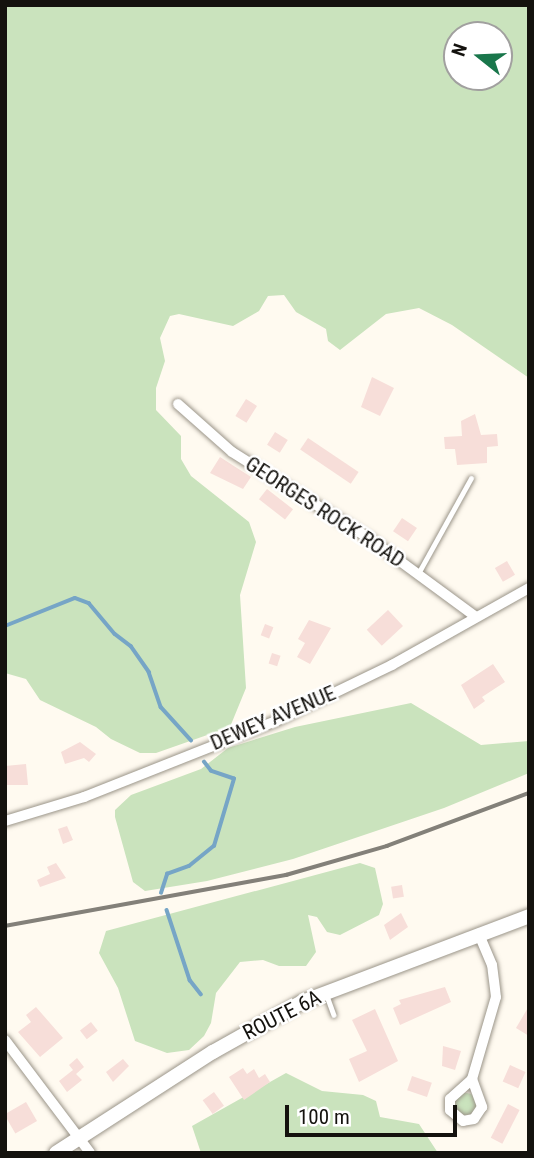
<!DOCTYPE html>
<style>
body{margin:0}
#map{position:relative;width:534px;height:1158px;overflow:hidden;background:#fffaf0;font-family:"Roboto Condensed",sans-serif}
div>[style]{position:absolute}
.green>*{inset:0;background:#cae3bd}
.round{border-radius:50%}
.stream>*{height:3.5px;margin:-1.75px;padding:0 1.75px;transform-origin:1.75px;border-radius:1.75px;background:#76a5c6}
.building>*{inset:0;background:#f7ded9;transform-origin:0 0}
.roads{filter:drop-shadow(0 0 2px #9b9589) drop-shadow(0 0 2px #9b9589)}
.service>*{height:4.5px;margin:-2.25px;padding:0 2.25px;transform-origin:2.25px;border-radius:2.25px;background:#fff}
.minor>*{height:10px;margin:-5px;padding:0 5px;transform-origin:5px;border-radius:5px;background:#fff}
.secondary>*{height:14px;margin:-7px;padding:0 7px;transform-origin:7px;border-radius:7px;background:#fff}
.rail>*{height:3.5px;margin:-1.75px;padding:0 1.75px;transform-origin:1.75px;border-radius:1.75px;background:#838079}
span{translate:-50% -50%;white-space:nowrap;text-align:center;line-height:1.15;-webkit-text-stroke:5px #fff;paint-order:stroke}
.street-label{font-size:21px;color:#14120e}
.frame{position:absolute;inset:0;border:7px solid #14120e;pointer-events:none}
.north{position:absolute;left:443px;top:21px;width:70px;height:70px;box-sizing:border-box;background:#fff;border:2px solid #a1a09f;border-radius:50%;rotate:288deg;font-size:19px;font-weight:700;line-height:28px;text-align:center;color:#14120e}
.north::after{content:'';display:block;margin:auto;width:24px;height:32px;background:#19764b;clip-path:polygon(50% 0,100% 100%,50% 72%,0 100%)}
.scale{position:absolute;left:285px;top:1105px;width:172px;height:32px;box-sizing:border-box;border:4px solid #14120e;border-top:0;padding-left:9px;font-size:21px;line-height:24px;white-space:nowrap;color:#14120e;-webkit-text-stroke:5px #fff;paint-order:stroke}
</style>
<div id="map">
<div class="green">
<i style="clip-path:polygon(evenodd,5px 5px,529px 5px,529px 378px,452px 325px,419px 308px,386px 314px,340px 350px,328px 341px,326px 329px,296px 312px,284px 295px,268px 296px,259px 311px,233px 326px,179px 314px,170px 316px,160px 338px,165px 361px,156px 388px,156px 410px,181px 436px,181px 459px,191px 476px,249px 522px,256px 542px,240px 595px,246px 688px,230px 727px,156px 753px,140px 753px,111px 739px,96px 727px,40px 700px,26px 679px,5px 673px,5px 5px,457px 35px,499px 35px,499px 77px,457px 77px,457px 35px)"></i>
<i style="clip-path:polygon(411px 703px,481px 745px,529px 741px,529px 773px,444px 808px,293px 859px,207px 881px,145px 891px,133px 882px,115px 817px,115px 810px,131px 795px,201px 769px,228px 748px,295px 727px)"></i>
<i style="clip-path:polygon(360px 863px,375px 868px,383px 904px,379px 915px,340px 935px,327px 932px,317px 917px,308px 915px,316px 952px,306px 966px,279px 966px,263px 960px,240px 962px,216px 993px,211px 1023px,204px 1036px,189px 1050px,167px 1053px,135px 1041px,118px 988px,99px 953px,106px 931px)"></i>
<i style="clip-path:polygon(286px 1073px,322px 1091px,363px 1095px,376px 1101px,380px 1117px,419px 1124px,438px 1153px,201px 1153px,192px 1126px)"></i>
<i class="round" style="left:455px;top:1093px;width:22px;height:22px"></i>
</div>
<div class="stream">
<i style="left:5px;top:626px;width:75px;rotate:-21.8deg"></i>
<i style="left:75px;top:598px;width:15px;rotate:20deg"></i>
<i style="left:89px;top:603px;width:40px;rotate:50deg"></i>
<i style="left:115px;top:634px;width:20px;rotate:37deg"></i>
<i style="left:131px;top:646px;width:32px;rotate:55deg"></i>
<i style="left:149px;top:672px;width:37px;rotate:71deg"></i>
<i style="left:161px;top:707px;width:45px;rotate:47.7deg"></i>
<i style="left:161px;top:893px;width:20px;rotate:-72deg"></i>
<i style="left:167px;top:874px;width:23px;rotate:-20deg"></i>
<i style="left:189px;top:866px;width:32px;rotate:-39deg"></i>
<i style="left:214px;top:846px;width:70px;rotate:-73.4deg"></i>
<i style="left:234px;top:779px;width:24px;rotate:-161deg"></i>
<i style="left:211px;top:771px;width:11px;rotate:-128deg"></i>
<i style="left:167px;top:910px;width:74px;rotate:71.8deg"></i>
<i style="left:190px;top:980px;width:18px;rotate:52deg"></i>
</div>
<div class="building">
<i style="clip-path:polygon(372px 377px,394px 388px,380px 416px,361px 407px)"></i>
<i style="left:246px;top:399px;width:13px;height:20px;rotate:32deg"></i>
<i style="clip-path:polygon(475px 414px,481px 435px,497px 434px,498px 446px,487px 447px,487px 463px,457px 465px,455px 449px,445px 449px,444px 437px,462px 436px,461px 421px)"></i>
<i style="left:275px;top:432px;width:15px;height:15px;rotate:32deg"></i>
<i style="left:308px;top:438px;width:61px;height:14px;rotate:34deg"></i>
<i style="clip-path:polygon(220px 457px,251px 477px,243px 489px,210px 473px)"></i>
<i style="left:267px;top:489px;width:33px;height:13px;rotate:38deg"></i>
<i style="left:402px;top:518px;width:18px;height:16px;rotate:34deg"></i>
<i style="left:507px;top:561px;width:16px;height:14px;rotate:60deg"></i>
<i style="left:388px;top:610px;width:22px;height:29px;rotate:47deg"></i>
<i style="clip-path:polygon(309px 620px,331px 628px,310px 664px,297px 657px,305px 643px,298px 639px)"></i>
<i style="left:265px;top:624px;width:9px;height:12px;rotate:21deg"></i>
<i style="left:272px;top:653px;width:9px;height:11px;rotate:18deg"></i>
<i style="clip-path:polygon(493px 664px,505px 682px,482px 697px,485px 701px,474px 709px,461px 685px)"></i>
<i style="clip-path:polygon(80px 742px,96px 754px,89px 762px,84px 758px,65px 764px,61px 752px)"></i>
<i style="clip-path:polygon(26px 764px,28px 785px,5px 785px,5px 766px)"></i>
<i style="clip-path:polygon(67px 826px,73px 840px,63px 844px,58px 829px)"></i>
<i style="clip-path:polygon(56px 863px,66px 878px,40px 887px,37px 880px,50px 874px,47px 867px)"></i>
<i style="left:402px;top:885px;width:12px;height:11px;rotate:81deg"></i>
<i style="clip-path:polygon(401px 913px,408px 927px,390px 940px,384px 925px)"></i>
<i style="clip-path:polygon(445px 987px,451px 1002px,400px 1025px,393px 1008px,401px 1004px,399px 1000px)"></i>
<i style="clip-path:polygon(529px 1006px,529px 1036px,516px 1028px)"></i>
<i style="clip-path:polygon(36px 1007px,63px 1038px,40px 1057px,18px 1032px,31px 1022px,26px 1015px)"></i>
<i style="clip-path:polygon(375px 1009px,398px 1061px,359px 1082px,349px 1059px,367px 1051px,352px 1020px)"></i>
<i style="left:91px;top:1022px;width:11px;height:14px;rotate:52deg"></i>
<i style="clip-path:polygon(443px 1046px,461px 1051px,455px 1070px,442px 1066px)"></i>
<i style="clip-path:polygon(77px 1058px,84px 1067px,76px 1074px,82px 1080px,67px 1092px,59px 1081px,73px 1070px,69px 1065px)"></i>
<i style="clip-path:polygon(123px 1059px,129px 1066px,113px 1082px,106px 1072px)"></i>
<i style="left:510px;top:1065px;width:17px;height:18px;rotate:24deg"></i>
<i style="clip-path:polygon(243px 1068px,247px 1074px,254px 1069px,259px 1078px,265px 1074px,270px 1082px,244px 1100px,229px 1077px)"></i>
<i style="left:412px;top:1076px;width:21px;height:15px;rotate:19deg"></i>
<i style="left:214px;top:1092px;width:17px;height:14px;rotate:54deg"></i>
<i style="left:26px;top:1102px;width:22px;height:25px;rotate:60deg"></i>
<i style="left:508px;top:1104px;width:13px;height:38px;rotate:27deg"></i>
</div>
<div class="roads">
<div class="service">
<i style="left:419px;top:572px;width:107px;rotate:-61deg"></i>
<i style="left:327px;top:996px;width:20px;rotate:70deg"></i>
</div>
<div class="minor">
<i style="left:178px;top:404px;width:72px;rotate:41.6deg"></i>
<i style="left:232px;top:452px;width:163px;rotate:32.2deg"></i>
<i style="left:370px;top:539px;width:130px;rotate:36.3deg"></i>
<i style="left:5px;top:821px;width:83px;rotate:-16.9deg"></i>
<i style="left:84px;top:797px;width:206px;rotate:-21.6deg"></i>
<i style="left:276px;top:721px;width:129px;rotate:-25.8deg"></i>
<i style="left:392px;top:665px;width:157px;rotate:-29.3deg"></i>
<i style="left:5px;top:1040px;width:141px;rotate:53deg"></i>
<i style="left:472px;top:1079px;width:85px;rotate:-73.7deg"></i>
<i style="left:496px;top:997px;width:32px;rotate:-97deg"></i>
<i style="left:492px;top:965px;width:34px;rotate:-113deg"></i>
<i style="left:472px;top:1079px;width:30px;rotate:70deg"></i>
<i style="left:482px;top:1107px;width:14px;rotate:124deg"></i>
<i style="left:474px;top:1119px;width:11px;rotate:170deg"></i>
<i style="left:463px;top:1121px;width:17px;rotate:-140deg"></i>
<i style="left:450px;top:1110px;width:11px;rotate:-90deg"></i>
<i style="left:450px;top:1099px;width:30px;rotate:-42deg"></i>
</div>
<div class="secondary">
<i style="left:56px;top:1153px;width:187px;rotate:-32.8deg"></i>
<i style="left:213px;top:1052px;width:102px;rotate:-29.3deg"></i>
<i style="left:302px;top:1002px;width:243px;rotate:-20.7deg"></i>
</div>
</div>
<div class="rail">
<i style="left:5px;top:926px;width:286px;rotate:-10.3deg"></i>
<i style="left:286px;top:875px;width:105px;rotate:-16deg"></i>
<i style="left:387px;top:846px;width:152px;rotate:-20.5deg"></i>
</div>
<div class="street-label">
<span style="left:325px;top:512px;rotate:33deg">GEORGES ROCK ROAD</span>
<span style="left:273px;top:718px;rotate:-23deg">DEWEY AVENUE</span>
<span style="left:282px;top:1015px;rotate:-27deg">ROUTE 6A</span>
</div>
<div class="frame"></div>
<div class="north">N</div>
<div class="scale">100 m</div>
</div>
